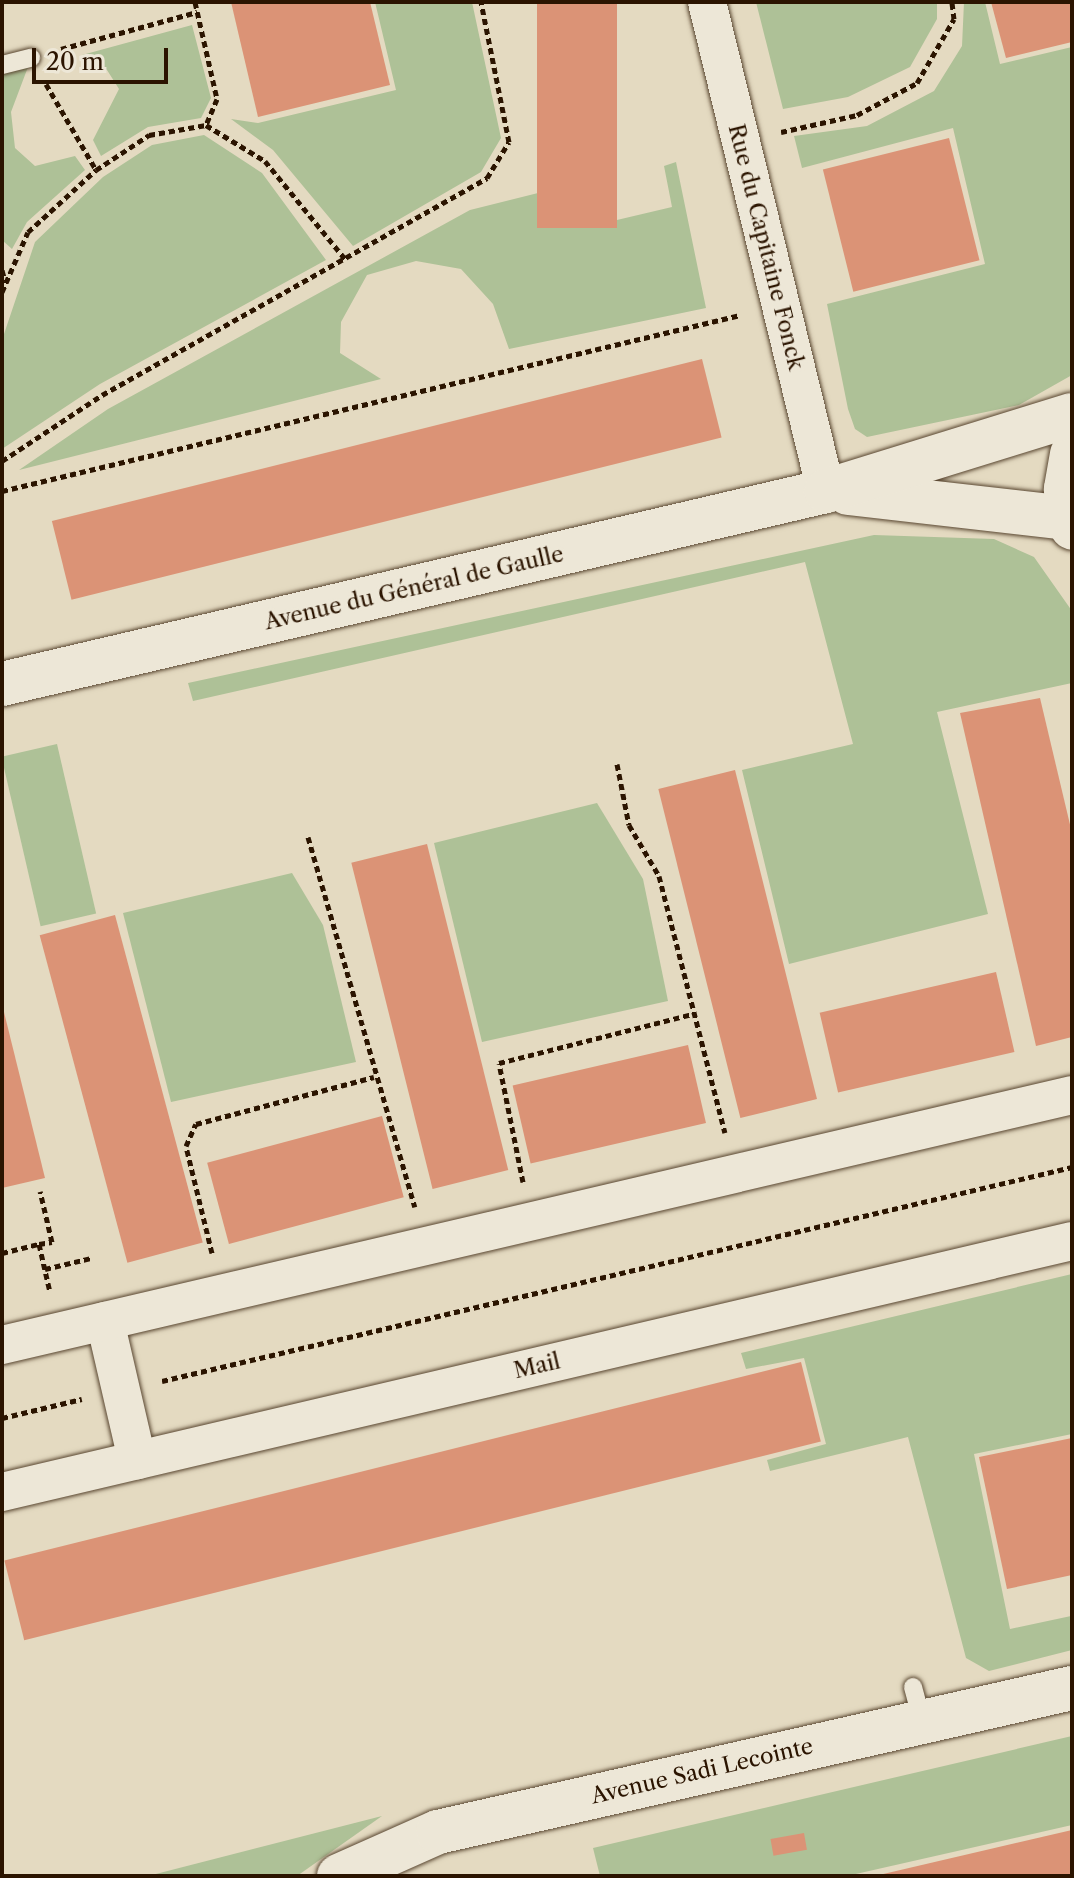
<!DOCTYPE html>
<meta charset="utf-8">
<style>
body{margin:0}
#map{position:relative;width:1074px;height:1878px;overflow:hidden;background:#e4dac1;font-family:"Libre Caslon Text",serif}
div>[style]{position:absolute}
.green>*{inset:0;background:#aec197;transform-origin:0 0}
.building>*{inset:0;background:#db9376;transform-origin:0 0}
.path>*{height:5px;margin-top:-2.5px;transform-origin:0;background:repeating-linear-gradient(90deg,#2b1400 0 6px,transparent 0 10px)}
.roads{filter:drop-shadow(0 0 2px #594630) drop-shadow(0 0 2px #594630)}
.service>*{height:18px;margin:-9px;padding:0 9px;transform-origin:9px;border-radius:9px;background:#ede7d7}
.minor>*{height:38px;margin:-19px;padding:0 19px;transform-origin:19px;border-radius:19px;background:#ede7d7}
.tertiary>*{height:44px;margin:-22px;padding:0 22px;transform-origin:22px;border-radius:22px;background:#ede7d7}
span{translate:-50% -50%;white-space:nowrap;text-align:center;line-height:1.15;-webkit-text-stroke:6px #ede7d7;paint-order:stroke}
.street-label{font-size:22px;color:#2b1400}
.frame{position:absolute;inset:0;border:4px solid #2b1400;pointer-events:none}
.scale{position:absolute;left:32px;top:48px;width:136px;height:36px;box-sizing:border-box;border:4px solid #2b1400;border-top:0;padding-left:10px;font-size:24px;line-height:28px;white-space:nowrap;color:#2b1400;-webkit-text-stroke:6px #ede7d7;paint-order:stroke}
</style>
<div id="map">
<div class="green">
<i style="clip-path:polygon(375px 2px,472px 2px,501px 138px,481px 172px,353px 246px,273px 150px,231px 119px,258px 123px,396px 90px)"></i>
<i style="clip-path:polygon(756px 2px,937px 2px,937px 19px,910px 67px,848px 97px,783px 109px)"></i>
<i style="clip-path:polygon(964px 2px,985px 2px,1000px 64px,1072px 47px,1072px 375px,1019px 405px,867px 437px,855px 429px,848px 409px,827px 304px,985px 264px,953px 128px,802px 168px,794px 136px,867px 126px,934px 91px,962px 46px)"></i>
<i style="clip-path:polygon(192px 25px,211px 98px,201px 118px,148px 127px,101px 156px,93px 140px,119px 89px,107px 70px,82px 55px)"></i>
<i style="clip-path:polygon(28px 67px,11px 112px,15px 148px,35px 166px,75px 156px,85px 170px,27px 222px,12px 249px,2px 240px,2px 72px)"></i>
<i style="clip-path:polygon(204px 135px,262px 173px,326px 260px,100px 384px,2px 449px,2px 340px,35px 242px,103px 177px,152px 145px)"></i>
<i style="clip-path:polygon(676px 162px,706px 308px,509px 349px,493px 304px,461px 269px,416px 261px,367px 275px,341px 322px,340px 353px,381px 379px,19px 470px,108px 409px,470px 210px,570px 185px,583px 228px,672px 207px,664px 166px)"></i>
<i style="clip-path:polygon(874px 535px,994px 539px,1034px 557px,1072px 611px,1072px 683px,937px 712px,988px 914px,789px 964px,742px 770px,853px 744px,805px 562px,193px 701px,188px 683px)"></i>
<i style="left:57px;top:744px;width:174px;height:57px;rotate:77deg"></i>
<i style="clip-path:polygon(597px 803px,643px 879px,668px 1001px,482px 1042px,434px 843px)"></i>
<i style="clip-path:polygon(292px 873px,323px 925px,356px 1062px,171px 1102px,123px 913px)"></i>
<i style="clip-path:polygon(1072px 1274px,1072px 1434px,974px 1454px,1010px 1629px,1071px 1616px,1072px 1650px,989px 1671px,966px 1658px,908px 1437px,770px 1471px,767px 1460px,826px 1444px,804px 1358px,746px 1369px,741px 1353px)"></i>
<i style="clip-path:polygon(1072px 1736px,1072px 1825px,847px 1876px,600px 1876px,593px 1848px)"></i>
<i style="clip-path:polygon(382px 1816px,297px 1876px,148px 1876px)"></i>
</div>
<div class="building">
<i style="clip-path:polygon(231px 2px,370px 2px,390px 85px,258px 117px)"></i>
<i style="left:537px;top:2px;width:80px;height:226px"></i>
<i style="clip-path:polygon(991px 2px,1072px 2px,1072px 42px,1006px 58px)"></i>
<i style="left:949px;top:138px;width:126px;height:130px;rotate:76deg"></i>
<i style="left:702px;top:359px;width:81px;height:670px;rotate:76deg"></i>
<i style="clip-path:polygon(1040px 698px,1072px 833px,1072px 1037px,1036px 1046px,960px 713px)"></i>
<i style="left:735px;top:770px;width:339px;height:79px;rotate:76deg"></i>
<i style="left:427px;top:844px;width:336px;height:78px;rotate:76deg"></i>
<i style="left:115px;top:915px;width:339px;height:78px;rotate:75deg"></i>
<i style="left:996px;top:972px;width:82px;height:181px;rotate:77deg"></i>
<i style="clip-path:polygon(2px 1004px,45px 1178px,2px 1188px)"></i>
<i style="left:688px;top:1045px;width:80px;height:180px;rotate:77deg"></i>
<i style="left:382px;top:1116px;width:84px;height:181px;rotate:75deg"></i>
<i style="left:801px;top:1362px;width:82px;height:821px;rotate:76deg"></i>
<i style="clip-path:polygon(1072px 1438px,1072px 1575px,1007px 1589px,979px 1457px)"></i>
<i style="clip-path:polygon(1072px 1830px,1072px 1876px,879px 1876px,879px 1875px)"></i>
<i style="left:804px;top:1833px;width:17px;height:34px;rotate:80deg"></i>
</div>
<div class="path">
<i style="left:195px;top:2px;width:99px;rotate:77.2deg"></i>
<i style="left:217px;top:99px;width:28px;rotate:113deg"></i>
<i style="left:61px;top:49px;width:141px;rotate:-15.2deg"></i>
<i style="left:46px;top:84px;width:99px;rotate:59.8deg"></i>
<i style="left:781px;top:132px;width:78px;rotate:-12.6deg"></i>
<i style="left:857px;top:115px;width:68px;rotate:-28.1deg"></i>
<i style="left:917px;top:83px;width:74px;rotate:-60deg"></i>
<i style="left:954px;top:19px;width:17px;rotate:-97deg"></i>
<i style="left:2px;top:270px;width:11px;rotate:75deg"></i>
<i style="left:2px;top:292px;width:65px;rotate:-66.6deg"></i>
<i style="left:28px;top:232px;width:92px;rotate:-42.4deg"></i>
<i style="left:96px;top:170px;width:64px;rotate:-33.4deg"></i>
<i style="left:149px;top:135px;width:58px;rotate:-10deg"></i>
<i style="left:206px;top:125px;width:69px;rotate:31.4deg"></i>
<i style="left:265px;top:161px;width:128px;rotate:50.7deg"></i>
<i style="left:2px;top:461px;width:120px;rotate:-33.4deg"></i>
<i style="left:102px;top:395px;width:442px;rotate:-29.4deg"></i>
<i style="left:487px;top:178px;width:42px;rotate:-58.6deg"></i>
<i style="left:509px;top:142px;width:143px;rotate:-101.3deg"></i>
<i style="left:2px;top:491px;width:759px;rotate:-13.41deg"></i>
<i style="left:617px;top:764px;width:62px;rotate:78.9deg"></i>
<i style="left:629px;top:825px;width:59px;rotate:59.5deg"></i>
<i style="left:659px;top:876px;width:265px;rotate:75.6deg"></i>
<i style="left:308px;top:837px;width:385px;rotate:73.9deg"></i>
<i style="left:523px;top:1182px;width:121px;rotate:-101.4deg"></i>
<i style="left:499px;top:1063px;width:200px;rotate:-14.2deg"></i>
<i style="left:39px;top:1244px;width:13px;rotate:-9deg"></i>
<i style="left:52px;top:1242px;width:52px;rotate:-103.2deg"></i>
<i style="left:2px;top:1253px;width:38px;rotate:-14deg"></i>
<i style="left:39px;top:1244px;width:49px;rotate:77.1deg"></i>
<i style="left:212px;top:1253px;width:110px;rotate:-103.7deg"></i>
<i style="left:186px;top:1146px;width:24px;rotate:-66deg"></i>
<i style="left:196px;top:1124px;width:184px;rotate:-14.8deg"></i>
<i style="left:45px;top:1269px;width:47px;rotate:-13.4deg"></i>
<i style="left:162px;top:1381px;width:935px;rotate:-13.23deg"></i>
<i style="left:2px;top:1418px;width:82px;rotate:-13.4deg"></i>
</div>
<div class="roads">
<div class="service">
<i style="left:2px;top:65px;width:30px;rotate:-14deg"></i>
<i style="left:913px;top:1687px;width:34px;rotate:75deg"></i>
</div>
<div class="minor">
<i style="left:707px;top:2px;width:503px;rotate:76.32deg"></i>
<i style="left:105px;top:1321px;width:143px;rotate:77deg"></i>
<i style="left:2px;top:1345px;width:1099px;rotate:-13.15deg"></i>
<i style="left:2px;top:1492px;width:1099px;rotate:-13.2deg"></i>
</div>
<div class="tertiary">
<i style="left:1072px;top:454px;width:36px;rotate:100deg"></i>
<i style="left:1066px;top:489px;width:39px;rotate:81deg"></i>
<i style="left:848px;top:493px;width:222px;rotate:6.5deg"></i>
<i style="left:2px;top:684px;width:846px;rotate:-13.18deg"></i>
<i style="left:826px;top:491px;width:257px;rotate:-17.2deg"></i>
<i style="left:339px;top:1876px;width:108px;rotate:-24deg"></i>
<i style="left:438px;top:1832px;width:650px;rotate:-12.8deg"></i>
</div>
</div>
<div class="street-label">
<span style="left:766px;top:247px;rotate:76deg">Rue du Capitaine Fonck</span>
<span style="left:414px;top:588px;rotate:-13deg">Avenue du Général de Gaulle</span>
<span style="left:537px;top:1366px;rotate:-13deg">Mail</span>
<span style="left:702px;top:1771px;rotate:-13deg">Avenue Sadi Lecointe</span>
</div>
<div class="frame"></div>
<div class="scale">20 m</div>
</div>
